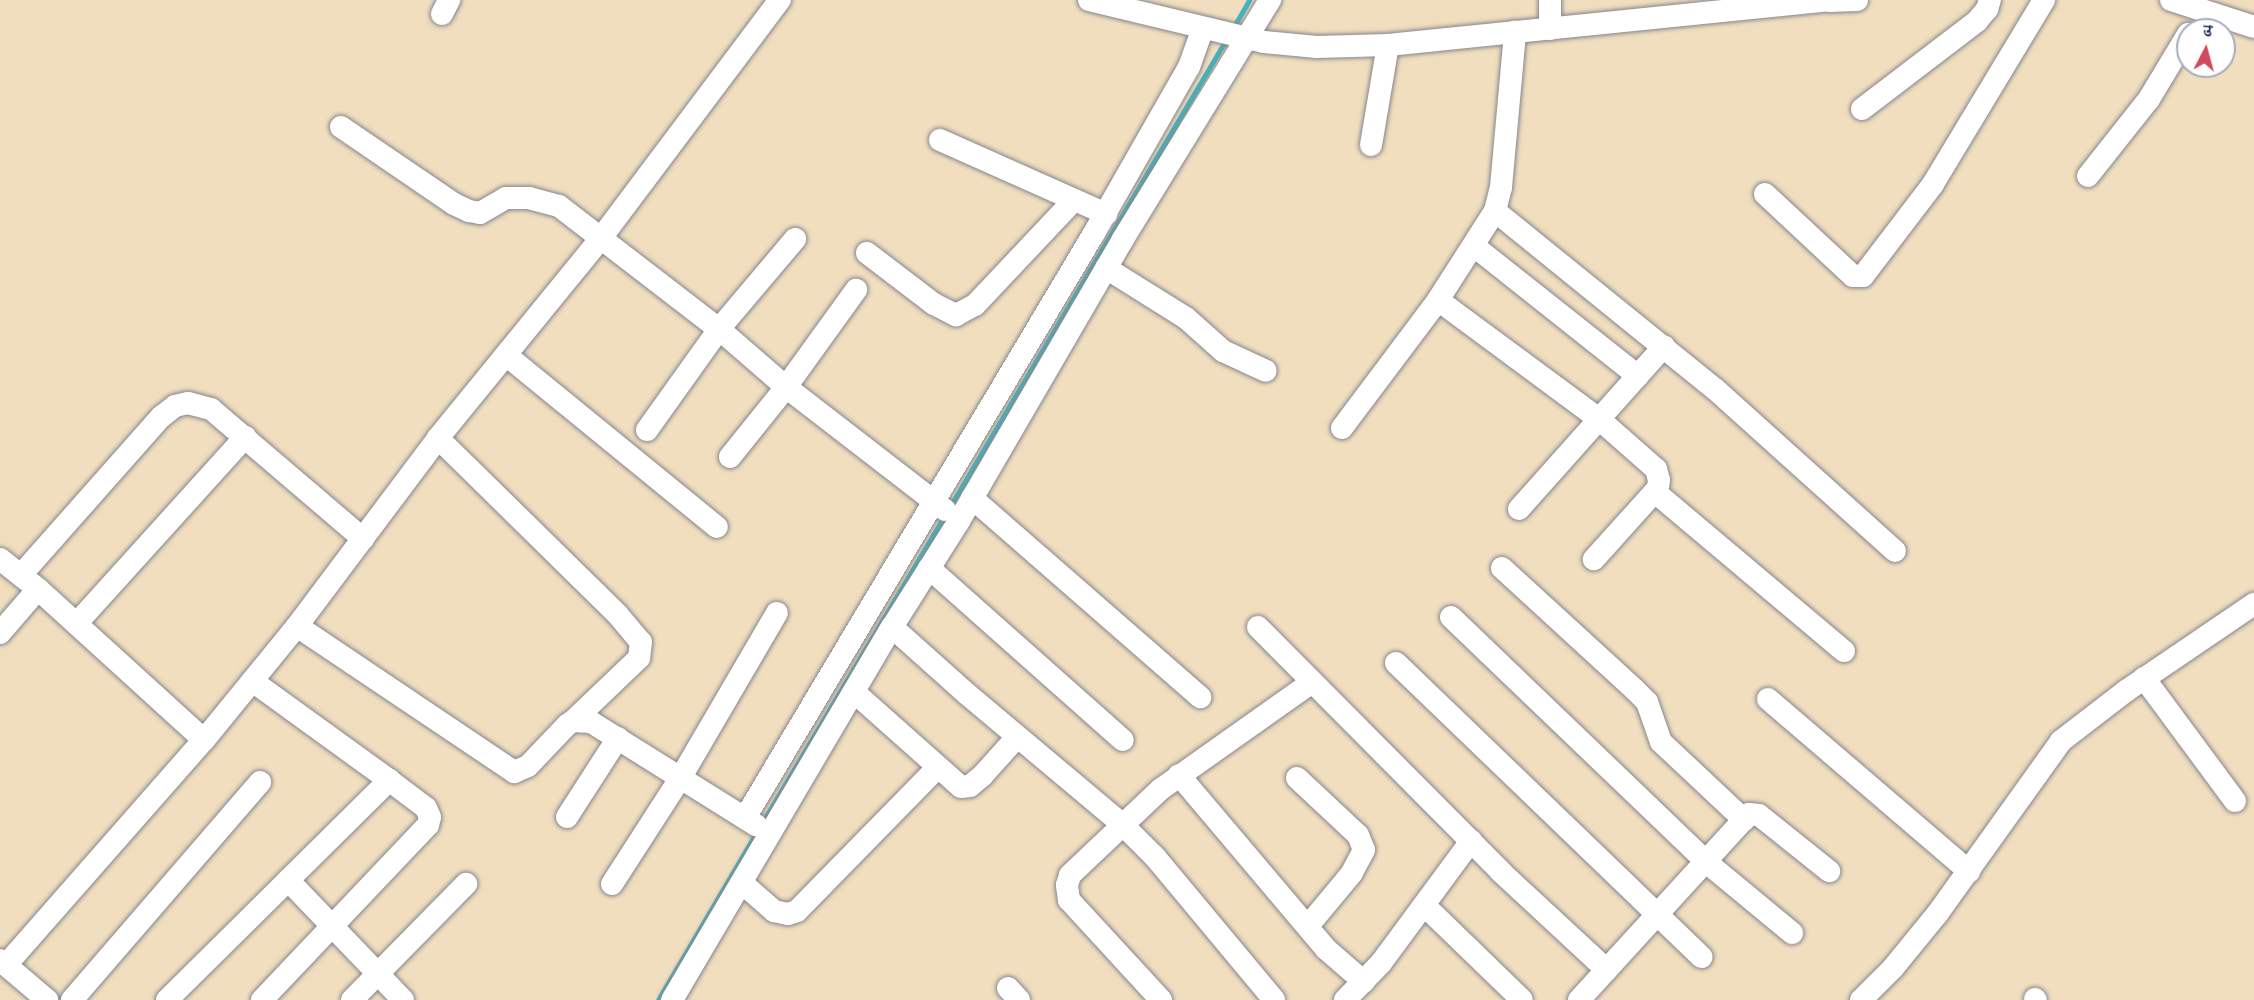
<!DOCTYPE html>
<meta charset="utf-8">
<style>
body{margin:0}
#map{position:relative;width:2254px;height:1000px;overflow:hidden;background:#f0debe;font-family:Dekko,"Playpen Sans Deva",sans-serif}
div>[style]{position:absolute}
.stream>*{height:5px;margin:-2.5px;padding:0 2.5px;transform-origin:2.5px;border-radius:2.5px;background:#44b3bd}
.roads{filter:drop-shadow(0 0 2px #86868e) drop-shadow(0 0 2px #86868e)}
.minor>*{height:22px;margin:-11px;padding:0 11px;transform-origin:11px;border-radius:11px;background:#fff}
span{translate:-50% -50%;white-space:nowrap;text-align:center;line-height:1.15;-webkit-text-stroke:6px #fff;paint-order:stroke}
.north{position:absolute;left:2176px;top:18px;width:60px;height:60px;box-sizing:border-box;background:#fff;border:2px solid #a4acbf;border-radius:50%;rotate:6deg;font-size:16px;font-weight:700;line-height:24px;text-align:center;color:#1b2f5e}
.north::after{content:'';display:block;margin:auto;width:21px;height:27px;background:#d1495b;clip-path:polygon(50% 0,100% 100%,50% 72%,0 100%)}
</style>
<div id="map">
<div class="stream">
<i style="left:1233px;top:28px;width:32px;rotate:-60deg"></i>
<i style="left:949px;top:508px;width:546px;rotate:-59.4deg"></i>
<i style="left:762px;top:823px;width:357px;rotate:-59.3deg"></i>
<i style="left:658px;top:1000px;width:196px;rotate:-59.6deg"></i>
</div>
<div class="roads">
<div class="minor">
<i style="left:1089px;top:0;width:180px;rotate:13.5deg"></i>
<i style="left:1264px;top:42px;width:53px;rotate:5.4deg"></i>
<i style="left:1317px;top:47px;width:71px;rotate:-1.6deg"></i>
<i style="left:1388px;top:45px;width:445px;rotate:-5.8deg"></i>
<i style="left:2171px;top:0;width:87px;rotate:18deg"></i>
<i style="left:1829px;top:1px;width:28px;rotate:-2deg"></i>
<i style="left:442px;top:14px;width:16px;rotate:-63deg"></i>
<i style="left:1550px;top:29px;width:29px;rotate:-90deg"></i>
<i style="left:1862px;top:109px;width:145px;rotate:-37.4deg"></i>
<i style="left:1977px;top:21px;width:16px;rotate:-50deg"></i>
<i style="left:1987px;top:9px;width:9px;rotate:-72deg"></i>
<i style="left:341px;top:127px;width:137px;rotate:34.3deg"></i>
<i style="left:454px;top:204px;width:17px;rotate:25deg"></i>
<i style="left:469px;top:211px;width:11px;rotate:10deg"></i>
<i style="left:480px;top:213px;width:30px;rotate:-30deg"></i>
<i style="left:506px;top:198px;width:23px"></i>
<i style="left:529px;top:198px;width:31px;rotate:15deg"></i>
<i style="left:559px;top:206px;width:202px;rotate:37.6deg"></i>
<i style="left:719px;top:329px;width:89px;rotate:40.9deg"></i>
<i style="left:786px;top:387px;width:201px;rotate:37.7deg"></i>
<i style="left:940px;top:140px;width:182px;rotate:24deg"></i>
<i style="left:1371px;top:145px;width:101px;rotate:-80.4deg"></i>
<i style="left:2088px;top:176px;width:98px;rotate:-51.6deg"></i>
<i style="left:2149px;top:99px;width:76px;rotate:-59deg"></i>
<i style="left:1765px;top:194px;width:120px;rotate:43deg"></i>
<i style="left:1853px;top:276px;width:10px"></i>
<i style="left:1863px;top:276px;width:116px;rotate:-52.7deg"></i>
<i style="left:1933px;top:184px;width:215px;rotate:-58.9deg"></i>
<i style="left:1495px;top:211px;width:283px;rotate:39deg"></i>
<i style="left:1715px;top:389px;width:242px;rotate:42deg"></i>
<i style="left:1474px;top:246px;width:209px;rotate:38.4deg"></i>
<i style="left:867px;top:253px;width:84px;rotate:37.3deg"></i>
<i style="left:934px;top:304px;width:25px;rotate:27deg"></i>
<i style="left:956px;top:315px;width:21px;rotate:-28deg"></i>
<i style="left:975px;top:305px;width:144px;rotate:-46.7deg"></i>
<i style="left:1106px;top:268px;width:94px;rotate:32deg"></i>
<i style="left:1186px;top:318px;width:50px;rotate:41.7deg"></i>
<i style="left:1223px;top:351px;width:47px;rotate:24.9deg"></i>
<i style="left:1438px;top:300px;width:200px;rotate:36.5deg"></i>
<i style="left:1599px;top:419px;width:76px;rotate:41.3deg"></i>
<i style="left:1656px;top:469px;width:11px;rotate:75deg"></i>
<i style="left:1659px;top:480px;width:8px;rotate:97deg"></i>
<i style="left:1658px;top:488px;width:96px;rotate:132deg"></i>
<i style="left:506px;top:355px;width:272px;rotate:39.2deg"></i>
<i style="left:1342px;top:428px;width:160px;rotate:-53.1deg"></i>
<i style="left:1438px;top:300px;width:106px;rotate:-57.4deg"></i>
<i style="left:1495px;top:211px;width:25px;rotate:-76deg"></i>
<i style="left:1501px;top:187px;width:156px;rotate:-84.8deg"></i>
<i style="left:647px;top:430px;width:124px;rotate:-54.5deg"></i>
<i style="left:719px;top:329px;width:118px;rotate:-49.8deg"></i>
<i style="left:438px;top:438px;width:252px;rotate:44.5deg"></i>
<i style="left:618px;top:615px;width:35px;rotate:50deg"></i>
<i style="left:641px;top:642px;width:16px;rotate:97deg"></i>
<i style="left:639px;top:658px;width:91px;rotate:136.3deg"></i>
<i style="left:730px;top:457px;width:90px;rotate:-51.3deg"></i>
<i style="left:786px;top:387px;width:120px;rotate:-54.2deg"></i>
<i style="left:1655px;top:492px;width:247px;rotate:40.1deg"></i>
<i style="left:972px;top:498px;width:303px;rotate:41.1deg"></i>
<i style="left:1519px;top:509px;width:218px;rotate:-48.3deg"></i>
<i style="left:0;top:559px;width:48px;rotate:38.3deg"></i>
<i style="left:38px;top:589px;width:224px;rotate:42.3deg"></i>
<i style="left:929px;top:568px;width:259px;rotate:41.6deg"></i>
<i style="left:1502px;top:568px;width:180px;rotate:42.5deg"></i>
<i style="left:1635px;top:690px;width:17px;rotate:45deg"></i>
<i style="left:1647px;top:702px;width:42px;rotate:70.7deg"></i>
<i style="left:1661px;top:742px;width:114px;rotate:43.2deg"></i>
<i style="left:21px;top:575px;width:211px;rotate:-48.5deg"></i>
<i style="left:161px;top:417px;width:18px;rotate:-38deg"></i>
<i style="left:175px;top:406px;width:13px;rotate:-13deg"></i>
<i style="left:188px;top:403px;width:24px;rotate:15deg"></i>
<i style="left:211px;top:409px;width:200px;rotate:40.5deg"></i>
<i style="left:1451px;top:617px;width:352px;rotate:43.8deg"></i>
<i style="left:1705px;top:861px;width:113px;rotate:39.6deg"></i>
<i style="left:77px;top:623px;width:251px;rotate:-47.9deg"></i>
<i style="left:297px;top:626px;width:262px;rotate:33.9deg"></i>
<i style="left:514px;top:772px;width:15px;rotate:-23deg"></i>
<i style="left:528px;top:766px;width:57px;rotate:-46.4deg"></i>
<i style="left:567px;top:725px;width:7px;rotate:-34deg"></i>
<i style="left:573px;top:721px;width:18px;rotate:3deg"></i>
<i style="left:591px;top:722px;width:195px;rotate:32deg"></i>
<i style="left:892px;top:627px;width:101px;rotate:41.8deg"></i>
<i style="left:967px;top:694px;width:202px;rotate:40deg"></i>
<i style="left:1122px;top:824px;width:47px;rotate:45deg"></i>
<i style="left:1155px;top:857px;width:186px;rotate:50.2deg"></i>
<i style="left:1258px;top:627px;width:345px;rotate:45.2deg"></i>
<i style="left:1501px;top:872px;width:144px;rotate:42.8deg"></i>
<i style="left:0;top:633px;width:58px;rotate:-49.2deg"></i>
<i style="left:1396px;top:663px;width:424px;rotate:43.9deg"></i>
<i style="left:2144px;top:678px;width:153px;rotate:53.5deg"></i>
<i style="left:854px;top:692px;width:143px;rotate:41.6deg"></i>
<i style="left:961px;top:787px;width:9px;rotate:-6deg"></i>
<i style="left:970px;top:786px;width:16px;rotate:-40deg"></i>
<i style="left:982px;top:776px;width:52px;rotate:-48.1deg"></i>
<i style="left:1768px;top:699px;width:265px;rotate:40.6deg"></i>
<i style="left:1179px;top:775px;width:228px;rotate:49.8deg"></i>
<i style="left:1326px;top:949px;width:50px;rotate:41deg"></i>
<i style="left:1297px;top:778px;width:83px;rotate:43.1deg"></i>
<i style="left:1358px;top:835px;width:16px;rotate:68deg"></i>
<i style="left:1364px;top:850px;width:26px;rotate:118deg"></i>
<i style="left:1352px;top:873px;width:69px;rotate:129.7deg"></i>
<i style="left:567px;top:817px;width:94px;rotate:-57.2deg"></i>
<i style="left:745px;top:818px;width:679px;rotate:-59.17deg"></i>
<i style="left:1093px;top:235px;width:193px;rotate:-60.3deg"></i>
<i style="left:1189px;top:67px;width:41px;rotate:-70.3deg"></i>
<i style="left:288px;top:880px;width:166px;rotate:46.2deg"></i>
<i style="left:742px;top:883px;width:43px;rotate:41.2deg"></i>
<i style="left:774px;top:911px;width:14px;rotate:12deg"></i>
<i style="left:788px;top:914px;width:9px;rotate:-18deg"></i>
<i style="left:797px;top:911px;width:200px;rotate:-45.6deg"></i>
<i style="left:612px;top:884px;width:127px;rotate:-57.2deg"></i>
<i style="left:681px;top:777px;width:190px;rotate:-59.7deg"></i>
<i style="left:1424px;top:905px;width:136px;rotate:44.1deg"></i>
<i style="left:0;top:960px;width:62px;rotate:40.4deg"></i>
<i style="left:6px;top:965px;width:300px;rotate:-48.7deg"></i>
<i style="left:204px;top:740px;width:147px;rotate:-50.8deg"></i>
<i style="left:297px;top:626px;width:235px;rotate:-53.1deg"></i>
<i style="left:438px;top:438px;width:258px;rotate:-50.8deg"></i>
<i style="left:601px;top:238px;width:298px;rotate:-53.1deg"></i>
<i style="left:1008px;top:988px;width:16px;rotate:47deg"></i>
<i style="left:2035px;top:999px;width:1px;rotate:45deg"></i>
<i style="left:72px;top:1000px;width:288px;rotate:-49.2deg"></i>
<i style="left:167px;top:1000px;width:313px;rotate:-44.7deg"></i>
<i style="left:389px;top:780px;width:169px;rotate:-144.1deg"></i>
<i style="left:262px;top:1000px;width:241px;rotate:-46.5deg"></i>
<i style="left:428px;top:825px;width:8px;rotate:-76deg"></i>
<i style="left:430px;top:817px;width:10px;rotate:-114deg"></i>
<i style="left:426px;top:808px;width:46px;rotate:-142.9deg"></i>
<i style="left:352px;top:1000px;width:163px;rotate:-45.5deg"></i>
<i style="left:672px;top:1000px;width:433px;rotate:-59.5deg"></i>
<i style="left:892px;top:627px;width:125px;rotate:-57.7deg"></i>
<i style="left:959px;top:521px;width:326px;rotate:-59.8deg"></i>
<i style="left:1123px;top:239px;width:281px;rotate:-58.4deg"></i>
<i style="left:1161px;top:1000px;width:136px;rotate:-132.6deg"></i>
<i style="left:1069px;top:900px;width:15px;rotate:-98deg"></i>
<i style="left:1067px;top:885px;width:10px;rotate:-73deg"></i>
<i style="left:1070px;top:875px;width:125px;rotate:-43.4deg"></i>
<i style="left:1161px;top:789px;width:185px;rotate:-35.3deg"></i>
<i style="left:1345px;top:1000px;width:52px;rotate:-45.8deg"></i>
<i style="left:1381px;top:963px;width:152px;rotate:-53.6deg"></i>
<i style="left:1579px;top:1000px;width:252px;rotate:-47.6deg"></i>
<i style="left:1749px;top:814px;width:10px;rotate:6deg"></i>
<i style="left:1759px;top:815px;width:90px;rotate:38.7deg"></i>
<i style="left:1861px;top:1000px;width:45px;rotate:-45deg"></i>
<i style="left:1893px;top:968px;width:71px;rotate:-50.7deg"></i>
<i style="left:1938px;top:913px;width:211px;rotate:-54.4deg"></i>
<i style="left:2061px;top:741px;width:82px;rotate:-37.6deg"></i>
<i style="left:2126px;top:691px;width:155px;rotate:-34.2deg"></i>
</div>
</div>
<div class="north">उ</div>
</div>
